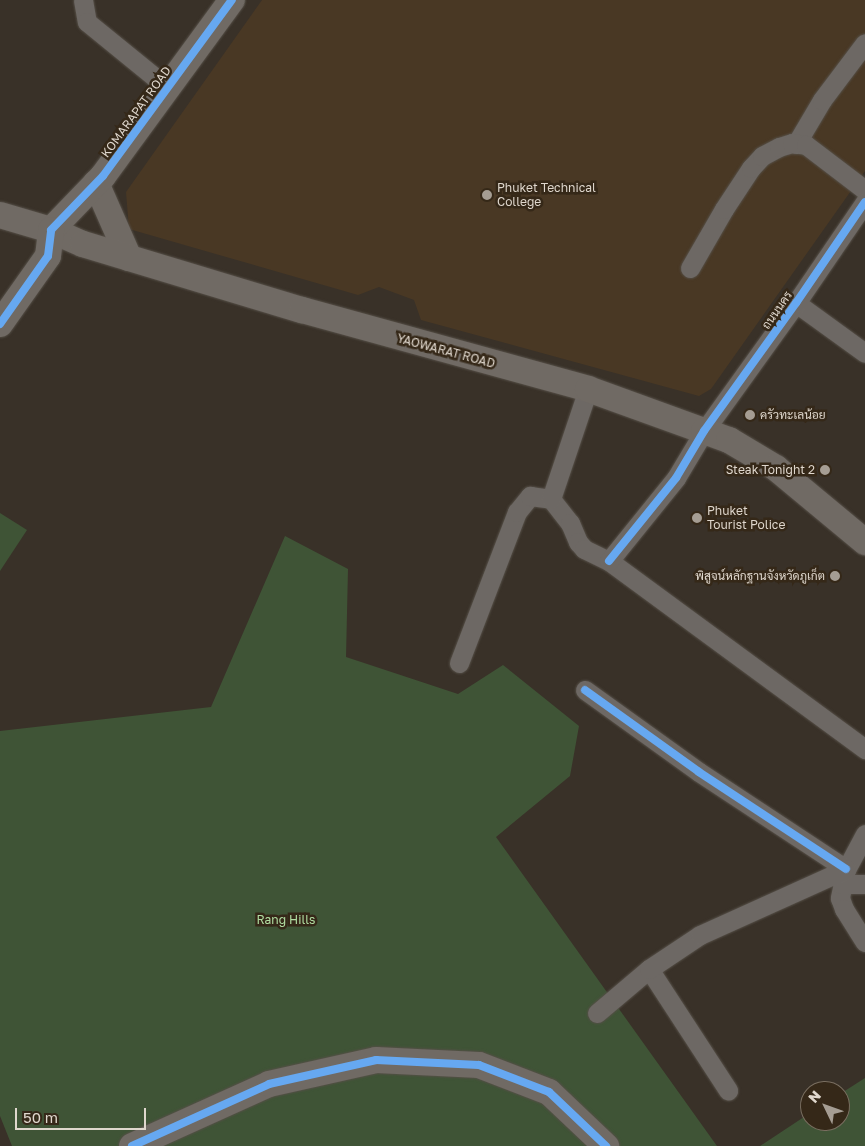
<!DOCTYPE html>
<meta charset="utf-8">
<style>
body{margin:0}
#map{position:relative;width:865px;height:1146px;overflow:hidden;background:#393128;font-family:"Golos Text",Sarabun,sans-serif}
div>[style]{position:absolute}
.built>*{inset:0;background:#493824}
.green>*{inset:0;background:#3f5436}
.roads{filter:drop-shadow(0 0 1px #554f47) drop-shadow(0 0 1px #554f47)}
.street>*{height:19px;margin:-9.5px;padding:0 9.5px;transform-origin:9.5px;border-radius:9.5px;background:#6d6864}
.secondary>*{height:26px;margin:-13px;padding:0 13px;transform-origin:13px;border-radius:13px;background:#706a64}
.cycleway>*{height:8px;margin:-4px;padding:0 4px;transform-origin:4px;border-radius:4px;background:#66a8f1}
.dots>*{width:14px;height:14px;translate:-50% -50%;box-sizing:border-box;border:2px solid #352818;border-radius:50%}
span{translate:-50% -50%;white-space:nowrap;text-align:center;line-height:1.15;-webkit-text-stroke:5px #352818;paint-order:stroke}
.street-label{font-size:12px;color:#dfd7cd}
.poi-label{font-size:12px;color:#dfd7cd}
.left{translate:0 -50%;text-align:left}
.right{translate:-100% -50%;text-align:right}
.park-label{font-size:12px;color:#b1dea2}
.north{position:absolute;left:800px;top:1081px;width:50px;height:50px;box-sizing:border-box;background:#352818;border:1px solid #796e60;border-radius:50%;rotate:312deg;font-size:14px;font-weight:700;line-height:20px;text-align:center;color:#dfd7cd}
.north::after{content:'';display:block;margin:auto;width:18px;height:22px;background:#a59d93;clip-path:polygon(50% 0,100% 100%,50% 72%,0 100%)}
.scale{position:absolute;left:15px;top:1108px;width:131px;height:22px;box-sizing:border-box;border:2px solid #dfd7cd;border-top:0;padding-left:6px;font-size:15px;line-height:18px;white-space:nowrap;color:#dfd7cd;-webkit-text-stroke:4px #352818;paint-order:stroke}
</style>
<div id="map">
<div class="built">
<i style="clip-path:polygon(262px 0,865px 0,865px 171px,711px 389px,699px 396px,421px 320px,414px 300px,379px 287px,358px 295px,129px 229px,126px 192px)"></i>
</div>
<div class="green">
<i style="clip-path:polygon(0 513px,27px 530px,0 571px)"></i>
<i style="clip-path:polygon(285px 536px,348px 569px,346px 657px,458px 694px,503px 665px,579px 726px,570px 776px,496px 837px,717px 1146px,12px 1146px,0 1116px,0 731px,211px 707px)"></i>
<i style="clip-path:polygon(865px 1078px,865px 1146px,760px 1146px,810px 1113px,810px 1121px,840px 1121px,840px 1094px)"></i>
</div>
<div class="roads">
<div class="street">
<i style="left:83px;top:0;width:22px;rotate:80deg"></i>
<i style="left:87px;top:22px;width:104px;rotate:39.2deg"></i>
<i style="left:796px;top:144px;width:51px;rotate:-59.4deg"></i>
<i style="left:822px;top:100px;width:71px;rotate:-53deg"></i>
<i style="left:690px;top:268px;width:68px;rotate:-60deg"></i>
<i style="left:724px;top:209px;width:49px;rotate:-56.6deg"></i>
<i style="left:751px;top:168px;width:16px;rotate:-47deg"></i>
<i style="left:762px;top:156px;width:19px;rotate:-28deg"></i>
<i style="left:779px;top:147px;width:14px;rotate:-17deg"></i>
<i style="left:792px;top:143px;width:14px;rotate:8deg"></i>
<i style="left:806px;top:145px;width:74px;rotate:37.3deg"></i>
<i style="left:796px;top:303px;width:85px;rotate:35.9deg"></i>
<i style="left:551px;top:499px;width:31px;rotate:52deg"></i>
<i style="left:570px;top:523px;width:21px;rotate:67deg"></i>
<i style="left:578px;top:542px;width:9px;rotate:49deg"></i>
<i style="left:584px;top:549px;width:28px;rotate:26deg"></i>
<i style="left:609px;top:561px;width:318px;rotate:36.3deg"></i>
<i style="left:609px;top:561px;width:107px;rotate:-51.1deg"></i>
<i style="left:676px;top:478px;width:55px;rotate:-59.2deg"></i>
<i style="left:704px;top:431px;width:158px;rotate:-54.3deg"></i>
<i style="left:796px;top:303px;width:122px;rotate:-55.7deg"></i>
<i style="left:459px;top:663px;width:162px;rotate:-69deg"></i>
<i style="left:517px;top:512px;width:21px;rotate:-51deg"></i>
<i style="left:530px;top:496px;width:21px;rotate:8deg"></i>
<i style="left:551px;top:499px;width:116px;rotate:-71.4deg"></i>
<i style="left:585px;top:690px;width:140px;rotate:35.7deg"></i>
<i style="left:699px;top:772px;width:176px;rotate:33.4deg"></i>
<i style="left:865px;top:834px;width:40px;rotate:118deg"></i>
<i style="left:846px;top:869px;width:30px;rotate:102deg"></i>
<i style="left:840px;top:898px;width:12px;rotate:70deg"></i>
<i style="left:844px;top:909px;width:39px;rotate:58deg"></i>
<i style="left:842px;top:884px;width:23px"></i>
<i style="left:649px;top:969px;width:145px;rotate:56.9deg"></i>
<i style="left:597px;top:1013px;width:68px;rotate:-40.2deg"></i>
<i style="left:649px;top:969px;width:61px;rotate:-33.7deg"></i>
<i style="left:700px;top:935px;width:160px;rotate:-24.3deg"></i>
</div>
<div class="secondary">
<i style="left:96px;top:183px;width:82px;rotate:66.3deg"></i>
<i style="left:0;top:215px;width:53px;rotate:16.4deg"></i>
<i style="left:51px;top:230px;width:35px;rotate:24deg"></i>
<i style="left:83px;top:244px;width:229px;rotate:16.8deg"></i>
<i style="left:302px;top:310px;width:297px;rotate:15.4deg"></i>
<i style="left:588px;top:389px;width:123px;rotate:19.9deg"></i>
<i style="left:704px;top:431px;width:27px;rotate:20deg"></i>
<i style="left:729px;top:440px;width:55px;rotate:30.8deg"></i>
<i style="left:776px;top:468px;width:116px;rotate:39.7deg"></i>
<i style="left:51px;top:230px;width:75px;rotate:-46.1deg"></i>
<i style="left:103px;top:176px;width:218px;rotate:-53.8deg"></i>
<i style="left:0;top:324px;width:83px;rotate:-54.8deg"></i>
<i style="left:48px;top:256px;width:26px;rotate:-83deg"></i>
<i style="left:132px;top:1146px;width:150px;rotate:-24.3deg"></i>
<i style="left:269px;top:1084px;width:110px;rotate:-12.6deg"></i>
<i style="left:376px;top:1060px;width:103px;rotate:2.8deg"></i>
<i style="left:479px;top:1065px;width:75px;rotate:21.1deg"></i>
<i style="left:549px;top:1092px;width:79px;rotate:43.5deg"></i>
</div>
</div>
<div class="cycleway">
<i style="left:0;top:324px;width:83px;rotate:-54.8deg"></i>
<i style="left:48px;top:256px;width:26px;rotate:-83deg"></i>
<i style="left:51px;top:230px;width:75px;rotate:-46.1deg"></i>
<i style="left:103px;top:176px;width:218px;rotate:-53.8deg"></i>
<i style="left:609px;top:561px;width:107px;rotate:-51.1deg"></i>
<i style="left:676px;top:478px;width:55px;rotate:-59.2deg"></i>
<i style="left:704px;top:431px;width:158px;rotate:-54.3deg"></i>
<i style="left:796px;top:303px;width:122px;rotate:-55.7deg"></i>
<i style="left:585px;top:690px;width:140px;rotate:35.7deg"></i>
<i style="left:699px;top:772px;width:176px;rotate:33.4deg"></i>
<i style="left:132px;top:1146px;width:150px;rotate:-24.3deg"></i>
<i style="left:269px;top:1084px;width:110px;rotate:-12.6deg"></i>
<i style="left:376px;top:1060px;width:103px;rotate:2.8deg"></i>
<i style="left:479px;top:1065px;width:75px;rotate:21.1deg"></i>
<i style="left:549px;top:1092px;width:79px;rotate:43.5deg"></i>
</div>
<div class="dots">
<i style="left:487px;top:195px;background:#a59d93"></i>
<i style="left:750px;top:415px;background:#a59d93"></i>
<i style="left:825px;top:470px;background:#a59d93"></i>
<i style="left:697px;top:518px;background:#a59d93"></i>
<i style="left:835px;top:576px;background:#a59d93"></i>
</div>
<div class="street-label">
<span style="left:136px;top:112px;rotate:-54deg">KOMARAPAT ROAD</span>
<span style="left:777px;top:310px;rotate:-55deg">ถนนนคร</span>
<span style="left:446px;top:351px;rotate:15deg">YAOWARAT ROAD</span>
</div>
<div class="poi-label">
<span class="left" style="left:497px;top:195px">Phuket Technical<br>College</span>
<span class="left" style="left:760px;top:415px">ครัวทะเลน้อย</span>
<span class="right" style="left:815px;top:470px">Steak Tonight 2</span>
<span class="left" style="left:707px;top:518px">Phuket<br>Tourist Police</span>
<span class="right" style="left:825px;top:576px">พิสูจน์หลักฐานจังหวัดภูเก็ต</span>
</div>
<div class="park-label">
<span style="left:286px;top:920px">Rang Hills</span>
</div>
<div class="north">N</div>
<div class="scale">50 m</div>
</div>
